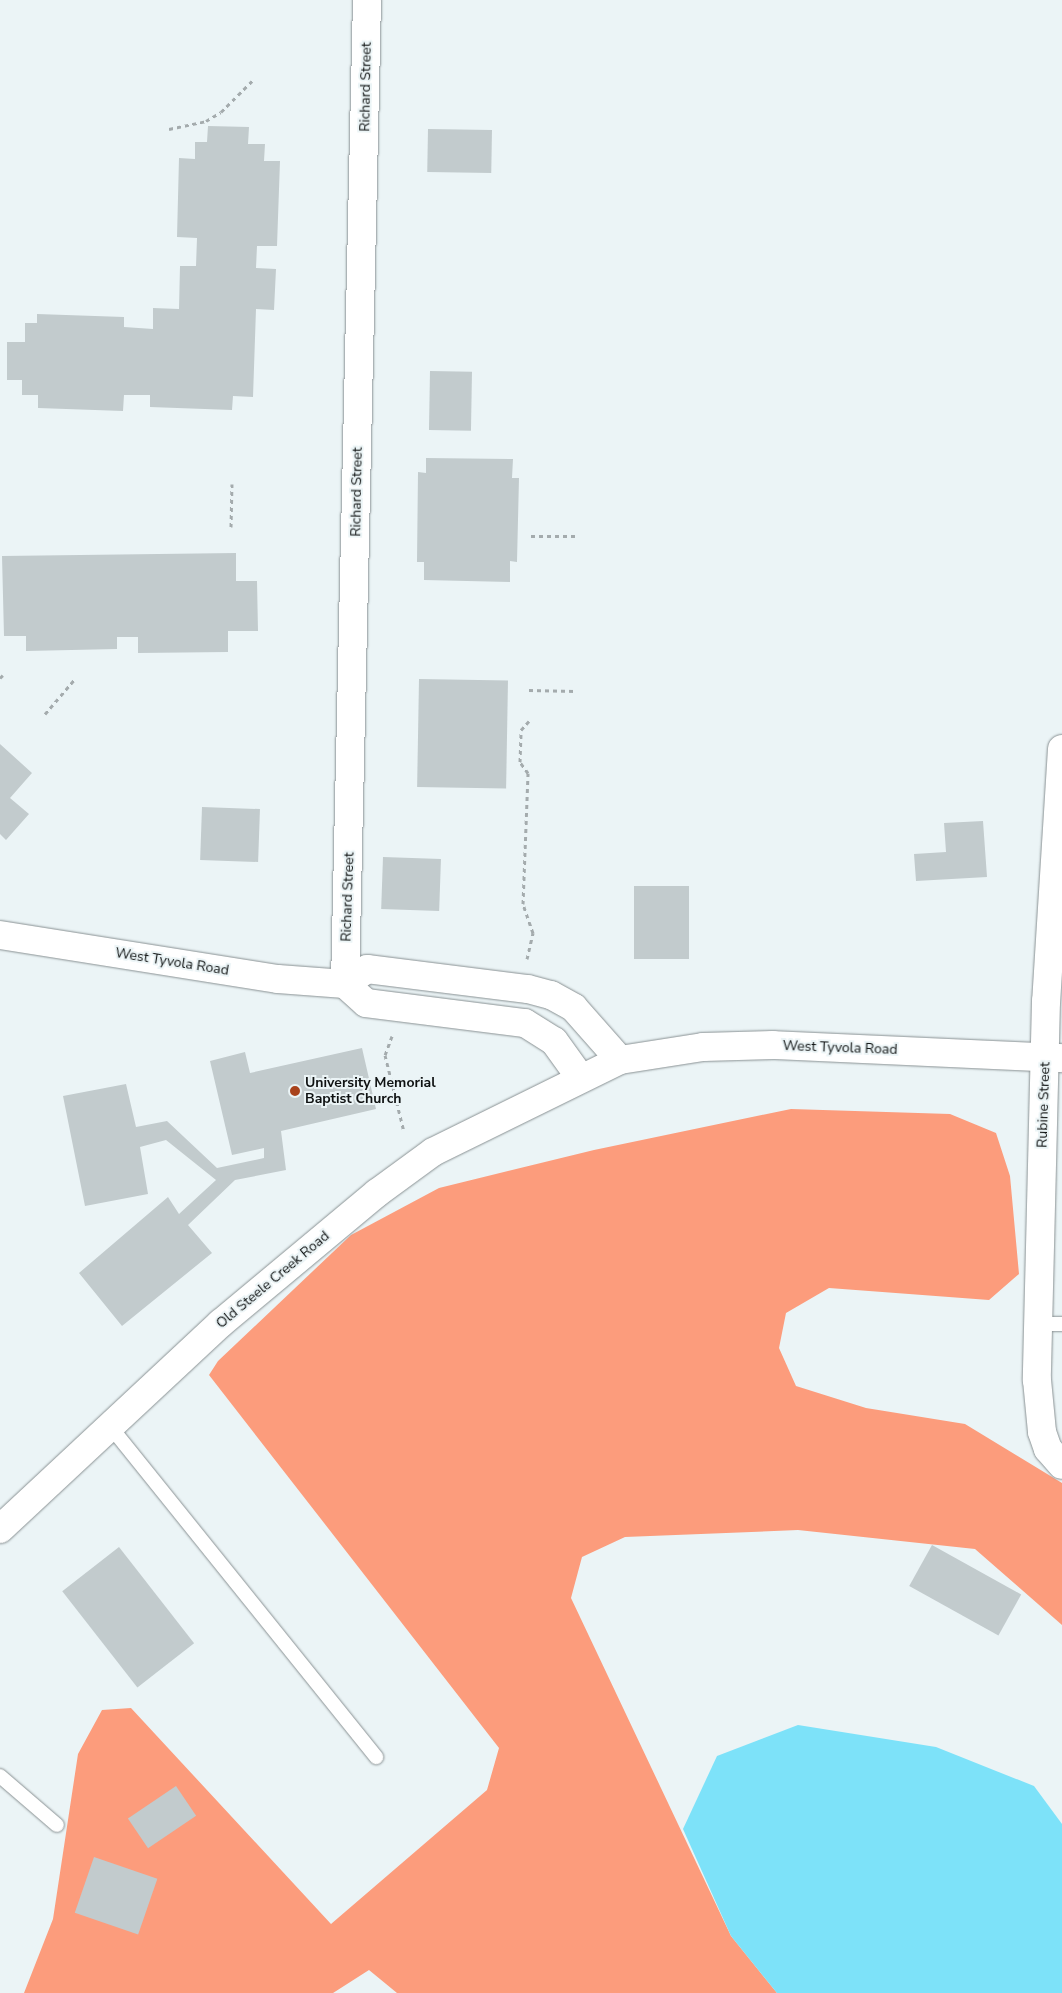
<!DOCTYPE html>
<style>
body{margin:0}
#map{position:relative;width:1062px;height:1993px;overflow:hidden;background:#ebf4f6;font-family:"Nunito Sans",sans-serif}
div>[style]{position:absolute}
.forest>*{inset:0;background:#fc9c7c}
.water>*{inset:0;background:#7de2f9}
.building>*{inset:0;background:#c2cbcd;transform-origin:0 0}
.path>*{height:3px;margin-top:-1.5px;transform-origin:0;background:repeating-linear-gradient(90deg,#a4abad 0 4px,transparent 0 8px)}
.roads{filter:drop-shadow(0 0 1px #899193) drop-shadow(0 0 1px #899193)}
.lane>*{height:14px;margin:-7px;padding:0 7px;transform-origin:7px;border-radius:7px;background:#fff}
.street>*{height:28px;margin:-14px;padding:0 14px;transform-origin:14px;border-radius:14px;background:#fff}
.secondary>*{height:28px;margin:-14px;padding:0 14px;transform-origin:14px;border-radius:14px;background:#fff}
.dots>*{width:14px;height:14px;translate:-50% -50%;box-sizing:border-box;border:2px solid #ebf4f6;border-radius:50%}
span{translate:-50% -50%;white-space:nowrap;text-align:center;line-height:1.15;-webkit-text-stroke:4px #ebf4f6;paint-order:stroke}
.street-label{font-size:14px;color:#0f1212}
.poi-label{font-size:14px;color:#0f1212;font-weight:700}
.left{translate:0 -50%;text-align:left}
</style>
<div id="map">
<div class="forest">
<i style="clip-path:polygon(791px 1109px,950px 1114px,996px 1133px,1010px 1176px,1019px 1274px,989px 1300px,829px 1288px,786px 1313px,779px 1348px,796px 1386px,866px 1408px,965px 1424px,1062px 1483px,1062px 1625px,975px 1549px,798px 1530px,625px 1537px,582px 1557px,571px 1598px,731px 1936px,777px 1993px,397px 1993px,369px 1970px,333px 1993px,24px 1993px,53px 1919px,78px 1754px,102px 1710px,131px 1708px,331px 1924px,487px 1790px,499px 1748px,209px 1375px,218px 1361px,351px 1235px,439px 1188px,594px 1150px)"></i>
</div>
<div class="water">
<i style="clip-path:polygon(798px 1725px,936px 1747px,1034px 1786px,1062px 1824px,1062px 1993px,777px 1993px,731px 1936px,683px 1829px,717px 1756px)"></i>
</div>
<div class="building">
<i style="clip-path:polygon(208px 126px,249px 127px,248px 144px,265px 144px,264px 161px,280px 161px,277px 246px,257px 246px,256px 268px,276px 269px,274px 310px,256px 309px,253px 397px,233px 396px,232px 410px,150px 407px,150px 395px,124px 395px,123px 411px,38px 408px,38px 395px,22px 395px,22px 380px,7px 380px,7px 342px,25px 342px,25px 323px,37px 323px,37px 314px,124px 317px,124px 327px,153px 329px,153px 308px,179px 309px,180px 266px,196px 266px,197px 238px,177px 237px,179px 158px,195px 159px,195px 142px,207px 142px)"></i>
<i style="left:428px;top:129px;width:64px;height:43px;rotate:1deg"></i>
<i style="left:430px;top:371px;width:42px;height:59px;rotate:1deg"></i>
<i style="clip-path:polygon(426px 458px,513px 459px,512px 478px,519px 478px,517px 562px,510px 561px,510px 582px,424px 580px,424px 562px,417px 562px,418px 472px,426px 473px)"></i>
<i style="clip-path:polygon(236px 553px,236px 581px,257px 581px,258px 631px,228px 631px,228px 652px,138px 653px,138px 637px,117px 637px,117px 649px,26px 651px,26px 636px,4px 636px,2px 556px)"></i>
<i style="left:419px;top:679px;width:89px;height:108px;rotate:1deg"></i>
<i style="clip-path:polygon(0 744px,32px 773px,10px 798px,29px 814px,6px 840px,0 834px)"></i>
<i style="left:202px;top:807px;width:58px;height:53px;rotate:2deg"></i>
<i style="clip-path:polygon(983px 821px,987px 877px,916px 881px,914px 854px,946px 852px,944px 823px)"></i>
<i style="left:383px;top:857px;width:58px;height:52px;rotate:2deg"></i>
<i style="left:634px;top:886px;width:55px;height:73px"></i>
<i style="clip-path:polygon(362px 1048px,376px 1109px,281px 1131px,286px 1170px,235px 1180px,188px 1225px,212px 1253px,122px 1326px,79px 1273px,168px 1197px,179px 1214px,216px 1180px,166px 1140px,140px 1147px,148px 1194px,85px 1206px,63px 1096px,126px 1084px,136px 1127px,167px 1121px,217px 1168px,264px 1158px,264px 1148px,232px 1155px,210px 1061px,245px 1052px,250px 1073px)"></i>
<i style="left:932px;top:1545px;width:102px;height:47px;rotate:29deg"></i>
<i style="left:119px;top:1547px;width:122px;height:72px;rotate:52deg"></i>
<i style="left:176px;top:1786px;width:36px;height:58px;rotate:56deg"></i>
<i style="left:94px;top:1857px;width:67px;height:59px;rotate:19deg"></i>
</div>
<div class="path">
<i style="left:169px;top:129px;width:38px;rotate:-12deg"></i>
<i style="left:206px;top:121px;width:17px;rotate:-31deg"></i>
<i style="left:221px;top:112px;width:44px;rotate:-45deg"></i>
<i style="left:231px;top:527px;width:43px;rotate:-88.7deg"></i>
<i style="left:531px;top:536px;width:48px"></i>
<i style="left:0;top:678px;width:4px;rotate:-45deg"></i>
<i style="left:529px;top:690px;width:46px;rotate:1.2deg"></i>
<i style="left:45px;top:714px;width:45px;rotate:-49.5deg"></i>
<i style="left:527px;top:959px;width:27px;rotate:-77deg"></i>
<i style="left:533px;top:933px;width:31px;rotate:-109deg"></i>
<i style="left:523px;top:904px;width:131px;rotate:-87.8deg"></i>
<i style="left:528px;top:773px;width:14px;rotate:-126deg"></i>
<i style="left:520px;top:762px;width:32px;rotate:-88deg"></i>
<i style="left:521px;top:730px;width:12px;rotate:-48deg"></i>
<i style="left:392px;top:1036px;width:20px;rotate:110deg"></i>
<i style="left:385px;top:1055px;width:79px;rotate:76.1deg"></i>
</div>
<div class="roads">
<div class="lane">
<i style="left:1038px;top:1324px;width:24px"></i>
<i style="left:110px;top:1426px;width:425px;rotate:51.2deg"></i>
<i style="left:0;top:1776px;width:75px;rotate:40.7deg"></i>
</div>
<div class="street">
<i style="left:1062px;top:749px;width:253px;rotate:93.6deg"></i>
<i style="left:1046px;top:1001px;width:379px;rotate:91.4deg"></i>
<i style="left:1037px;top:1380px;width:52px;rotate:84.5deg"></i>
<i style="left:1042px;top:1432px;width:18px;rotate:71deg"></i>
<i style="left:1048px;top:1449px;width:21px;rotate:49deg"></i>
<i style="left:345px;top:984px;width:984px;rotate:-88.72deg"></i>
</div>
<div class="secondary">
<i style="left:0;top:935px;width:281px;rotate:9deg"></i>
<i style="left:278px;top:979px;width:67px;rotate:4.3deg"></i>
<i style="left:345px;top:984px;width:28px;rotate:42deg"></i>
<i style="left:366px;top:1003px;width:160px;rotate:7.2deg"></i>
<i style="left:525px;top:1023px;width:34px;rotate:32deg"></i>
<i style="left:554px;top:1041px;width:44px;rotate:54.2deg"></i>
<i style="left:345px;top:984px;width:27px;rotate:-34deg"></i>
<i style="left:367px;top:969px;width:162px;rotate:7.1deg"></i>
<i style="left:528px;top:989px;width:24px;rotate:15deg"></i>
<i style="left:551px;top:995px;width:26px;rotate:29deg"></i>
<i style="left:574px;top:1008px;width:69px;rotate:48.5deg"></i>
<i style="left:0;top:1529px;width:302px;rotate:-43deg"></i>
<i style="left:221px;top:1323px;width:203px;rotate:-39.8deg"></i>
<i style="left:377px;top:1193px;width:69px;rotate:-36.2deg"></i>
<i style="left:433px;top:1152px;width:208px;rotate:-26.2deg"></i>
<i style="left:620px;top:1060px;width:84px;rotate:-8.9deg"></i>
<i style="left:703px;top:1047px;width:70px;rotate:-1.6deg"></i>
<i style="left:773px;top:1045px;width:289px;rotate:2.6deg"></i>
</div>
</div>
<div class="dots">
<i style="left:295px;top:1091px;background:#a8421b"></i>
</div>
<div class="street-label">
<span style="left:366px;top:87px;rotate:-89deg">Richard Street</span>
<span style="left:357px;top:492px;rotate:-89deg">Richard Street</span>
<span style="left:348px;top:897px;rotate:-88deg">Richard Street</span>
<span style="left:172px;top:962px;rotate:9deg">West Tyvola Road</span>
<span style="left:840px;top:1048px;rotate:2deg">West Tyvola Road</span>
<span style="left:1044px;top:1105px;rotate:-88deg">Rubine Street</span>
<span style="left:273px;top:1280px;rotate:-40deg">Old Steele Creek Road</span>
</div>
<div class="poi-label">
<span class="left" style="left:305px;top:1091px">University Memorial<br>Baptist Church</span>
</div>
</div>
